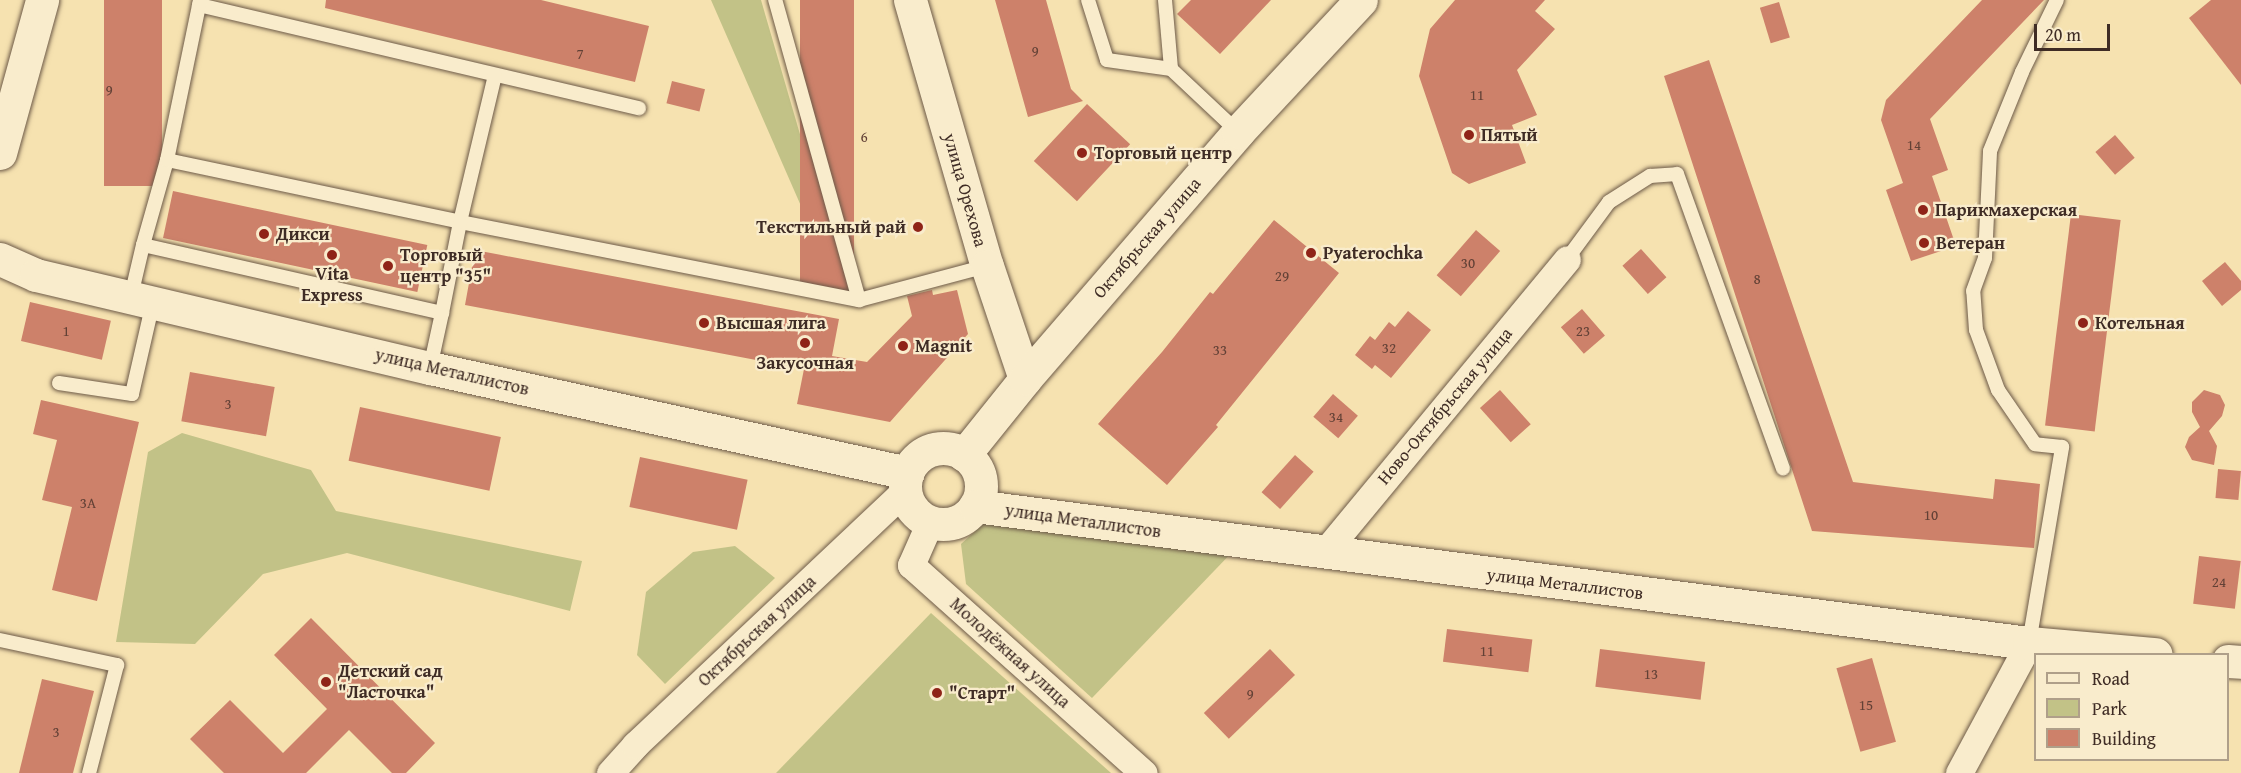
<!DOCTYPE html>
<meta charset="utf-8">
<style>
body{margin:0}
#map{position:relative;width:2241px;height:773px;overflow:hidden;background:#f6e2b0;font-family:"Gentium Book Plus",serif}
div>[style]{position:absolute}
.green>*{inset:0;background:#c2c287}
.building>*{inset:0;background:#cd816a;transform-origin:0 0}
.roads{filter:drop-shadow(0 0 2px #6d5a48) drop-shadow(0 0 2px #6d5a48)}
.lane>*{height:14px;margin:-7px;padding:0 7px;transform-origin:7px;border-radius:7px;background:#f9eccc}
.street>*{height:27px;margin:-13.5px;padding:0 13.5px;transform-origin:13.5px;border-radius:13.5px;background:#f9eccc}
.secondary>*{height:33px;margin:-16.5px;padding:0 16.5px;transform-origin:16.5px;border-radius:16.5px;background:#f9eccc}
.secondary>.ring{margin:-16.5px;padding:0;box-sizing:content-box;background:none;border:33px solid #f9eccc;border-radius:50%}
.dots>*{width:16px;height:16px;translate:-50% -50%;box-sizing:border-box;border:3px solid #f9eccc;border-radius:50%}
span{translate:-50% -50%;white-space:nowrap;text-align:center;line-height:1.15;-webkit-text-stroke:4.5px #f9eccc;paint-order:stroke}
.number-label{font-size:15px;color:#624136}
.number-label span{-webkit-text-stroke-width:0}
.poi-label{font-size:18px;color:#3f2c25;font-weight:700}
.left{translate:0 -50%;text-align:left}
.right{translate:-100% -50%;text-align:right}
.street-label{font-size:18px;color:#3f2c25}
.legend{position:absolute;left:2034px;top:653px;width:195px;height:108px;box-sizing:border-box;background:#f9eccc;border:2px solid #af9f89;margin:0;padding:8px 10px;list-style:none;font-size:18px;color:#3f2c25}
.legend li{display:flex;align-items:center;gap:12px;height:30px}
.legend b{width:30px;border:2px solid #af9f89}
.scale{position:absolute;left:2034px;top:24px;width:76px;height:27px;box-sizing:border-box;border:3px solid #3f2c25;border-top:0;padding-left:8px;font-size:18px;line-height:21px;white-space:nowrap;color:#3f2c25;-webkit-text-stroke:4px #f9eccc;paint-order:stroke}
</style>
<div id="map">
<div class="green">
<i style="clip-path:polygon(711px 0,761px 0,822px 210px,801px 206px)"></i>
<i style="clip-path:polygon(182px 433px,311px 470px,336px 511px,582px 561px,570px 611px,347px 553px,263px 574px,195px 644px,116px 642px,148px 452px)"></i>
<i style="clip-path:polygon(994px 514px,1239px 545px,1092px 698px,966px 584px,961px 544px)"></i>
<i style="clip-path:polygon(735px 546px,775px 578px,665px 684px,637px 655px,646px 592px,693px 552px)"></i>
<i style="clip-path:polygon(931px 613px,1111px 773px,776px 773px)"></i>
</div>
<div class="building">
<i style="left:104px;top:0;width:58px;height:186px"></i>
<i style="clip-path:polygon(326px 0,541px 0,649px 26px,635px 82px,325px 8px)"></i>
<i style="left:800px;top:0;width:54px;height:296px"></i>
<i style="clip-path:polygon(995px 0,1046px 0,1071px 89px,1083px 101px,1028px 117px)"></i>
<i style="clip-path:polygon(1191px 0,1271px 0,1220px 54px,1177px 14px)"></i>
<i style="clip-path:polygon(1455px 0,1545px 0,1535px 11px,1555px 29px,1517px 70px,1537px 115px,1512px 125px,1526px 163px,1469px 184px,1452px 173px,1419px 76px,1430px 29px)"></i>
<i style="clip-path:polygon(1982px 0,2044px 0,1930px 119px,1948px 170px,1932px 176px,1956px 246px,1911px 261px,1886px 190px,1903px 183px,1881px 120px,1886px 100px)"></i>
<i style="clip-path:polygon(2211px 0,2241px 0,2241px 85px,2189px 18px)"></i>
<i style="left:1779px;top:2px;width:37px;height:20px;rotate:73deg"></i>
<i style="clip-path:polygon(1709px 60px,1853px 482px,1993px 499px,1995px 479px,2040px 484px,2034px 548px,1812px 531px,1664px 76px)"></i>
<i style="left:672px;top:81px;width:34px;height:23px;rotate:14deg"></i>
<i style="left:1087px;top:104px;width:59px;height:78px;rotate:43deg"></i>
<i style="left:2115px;top:135px;width:30px;height:26px;rotate:49deg"></i>
<i style="left:173px;top:191px;width:260px;height:48px;rotate:12deg"></i>
<i style="left:2071px;top:214px;width:50px;height:213px;rotate:7deg"></i>
<i style="clip-path:polygon(1274px 220px,1339px 273px,1216px 425px,1218px 427px,1167px 485px,1098px 424px,1162px 352px,1210px 292px,1213px 294px)"></i>
<i style="left:1476px;top:230px;width:32px;height:60px;rotate:41deg"></i>
<i style="left:1641px;top:249px;width:38px;height:25px;rotate:48deg"></i>
<i style="clip-path:polygon(475px 250px,839px 319px,832px 356px,867px 362px,912px 316px,907px 296px,932px 290px,933px 295px,957px 290px,968px 334px,890px 422px,797px 404px,804px 369px,465px 305px)"></i>
<i style="clip-path:polygon(2225px 262px,2241px 281px,2241px 290px,2222px 306px,2202px 281px)"></i>
<i style="left:30px;top:302px;width:83px;height:40px;rotate:13deg"></i>
<i style="left:1582px;top:309px;width:35px;height:28px;rotate:49deg"></i>
<i style="clip-path:polygon(1408px 311px,1431px 330px,1391px 378px,1375px 365px,1372px 369px,1355px 355px,1370px 336px,1375px 340px,1389px 322px,1395px 327px)"></i>
<i style="left:190px;top:372px;width:86px;height:50px;rotate:10deg"></i>
<i style="left:1500px;top:390px;width:46px;height:27px;rotate:48deg"></i>
<i style="clip-path:polygon(2204px 390px,2220px 395px,2225px 405px,2222px 416px,2209px 431px,2217px 446px,2214px 465px,2192px 460px,2185px 447px,2189px 437px,2200px 427px,2192px 412px,2192px 402px)"></i>
<i style="left:1333px;top:394px;width:33px;height:30px;rotate:41deg"></i>
<i style="clip-path:polygon(41px 400px,139px 422px,97px 601px,52px 590px,72px 507px,42px 500px,57px 440px,33px 434px)"></i>
<i style="left:360px;top:407px;width:144px;height:55px;rotate:12deg"></i>
<i style="left:1295px;top:455px;width:25px;height:50px;rotate:42deg"></i>
<i style="left:640px;top:457px;width:110px;height:51px;rotate:12deg"></i>
<i style="left:2218px;top:469px;width:23px;height:29px;rotate:5deg"></i>
<i style="left:2199px;top:556px;width:42px;height:48px;rotate:7deg"></i>
<i style="clip-path:polygon(311px 618px,435px 743px,406px 773px,392px 773px,349px 730px,306px 773px,224px 773px,190px 739px,230px 700px,283px 753px,327px 709px,274px 655px)"></i>
<i style="left:1447px;top:629px;width:86px;height:33px;rotate:7deg"></i>
<i style="left:1270px;top:649px;width:36px;height:92px;rotate:46deg"></i>
<i style="left:1600px;top:649px;width:106px;height:38px;rotate:7deg"></i>
<i style="left:1872px;top:658px;width:87px;height:37px;rotate:74deg"></i>
<i style="clip-path:polygon(42px 679px,94px 691px,73px 773px,19px 773px)"></i>
</div>
<div class="roads">
<div class="lane">
<i style="left:1088px;top:0;width:63px;rotate:72.4deg"></i>
<i style="left:1107px;top:60px;width:65px;rotate:8deg"></i>
<i style="left:1171px;top:69px;width:92px;rotate:43.2deg"></i>
<i style="left:1165px;top:0;width:69px;rotate:85deg"></i>
<i style="left:199px;top:5px;width:452px;rotate:13.2deg"></i>
<i style="left:167px;top:160px;width:299px;rotate:11.9deg"></i>
<i style="left:460px;top:222px;width:407px;rotate:11.1deg"></i>
<i style="left:859px;top:300px;width:312px;rotate:-105.6deg"></i>
<i style="left:143px;top:245px;width:88px;rotate:-74.2deg"></i>
<i style="left:167px;top:160px;width:163px;rotate:-78.3deg"></i>
<i style="left:1567px;top:259px;width:71px;rotate:-53.6deg"></i>
<i style="left:1609px;top:202px;width:49px;rotate:-32.4deg"></i>
<i style="left:1650px;top:176px;width:27px;rotate:-4deg"></i>
<i style="left:1677px;top:174px;width:313px;rotate:70.2deg"></i>
<i style="left:131px;top:296px;width:52px;rotate:-76.8deg"></i>
<i style="left:143px;top:245px;width:307px;rotate:12.8deg"></i>
<i style="left:442px;top:313px;width:56px;rotate:102.3deg"></i>
<i style="left:859px;top:300px;width:132px;rotate:-14.9deg"></i>
<i style="left:442px;top:313px;width:93px;rotate:-78.8deg"></i>
<i style="left:460px;top:222px;width:151px;rotate:-76.6deg"></i>
<i style="left:59px;top:383px;width:74px;rotate:8.6deg"></i>
<i style="left:132px;top:394px;width:94px;rotate:-77.1deg"></i>
<i style="left:0;top:640px;width:120px;rotate:12.1deg"></i>
<i style="left:117px;top:665px;width:112px;rotate:104.5deg"></i>
<i style="left:2029px;top:643px;width:199px;rotate:-80.4deg"></i>
<i style="left:2062px;top:447px;width:27px;rotate:-174deg"></i>
<i style="left:2035px;top:444px;width:65px;rotate:-124.4deg"></i>
<i style="left:1998px;top:390px;width:64px;rotate:-110.1deg"></i>
<i style="left:1976px;top:330px;width:39px;rotate:-94deg"></i>
<i style="left:1973px;top:291px;width:35px;rotate:-70deg"></i>
<i style="left:1985px;top:258px;width:107px;rotate:-87.3deg"></i>
<i style="left:1990px;top:151px;width:85px;rotate:-67.9deg"></i>
<i style="left:2022px;top:72px;width:80px;rotate:-64.1deg"></i>
</div>
<div class="street">
<i style="left:930px;top:522px;width:47px;rotate:113.8deg"></i>
<i style="left:911px;top:565px;width:312px;rotate:41.8deg"></i>
<i style="left:1324px;top:553px;width:381px;rotate:-50.4deg"></i>
<i style="left:610px;top:773px;width:38px;rotate:-48deg"></i>
<i style="left:635px;top:745px;width:372px;rotate:-43.3deg"></i>
<i style="left:1959px;top:773px;width:148px;rotate:-61.7deg"></i>
</div>
<div class="secondary">
<i style="left:910px;top:0;width:277px;rotate:73.9deg"></i>
<i style="left:987px;top:266px;width:119px;rotate:71.4deg"></i>
<i style="left:0;top:153px;width:159px;rotate:-74.6deg"></i>
<i style="left:0;top:259px;width:39px;rotate:24deg"></i>
<i style="left:36px;top:275px;width:405px;rotate:13.3deg"></i>
<i style="left:430px;top:368px;width:489px;rotate:12.4deg"></i>
<i class="ring" style="left:905px;top:448px;width:43px;height:43px"></i>
<i style="left:964px;top:455px;width:97px;rotate:-51.2deg"></i>
<i style="left:1025px;top:379px;width:326px;rotate:-49.2deg"></i>
<i style="left:1238px;top:132px;width:180px;rotate:-47deg"></i>
<i style="left:975px;top:506px;width:1063px;rotate:7.41deg"></i>
<i style="left:2029px;top:643px;width:127px;rotate:5deg"></i>
<i style="left:2228px;top:661px;width:13px;rotate:4deg"></i>
</div>
</div>
<div class="dots">
<i style="left:1469px;top:135px;background:#8f2418"></i>
<i style="left:1082px;top:153px;background:#8f2418"></i>
<i style="left:1923px;top:210px;background:#8f2418"></i>
<i style="left:918px;top:227px;background:#8f2418"></i>
<i style="left:264px;top:234px;background:#8f2418"></i>
<i style="left:1924px;top:243px;background:#8f2418"></i>
<i style="left:1311px;top:253px;background:#8f2418"></i>
<i style="left:332px;top:255px;background:#8f2418"></i>
<i style="left:388px;top:266px;background:#8f2418"></i>
<i style="left:704px;top:323px;background:#8f2418"></i>
<i style="left:2083px;top:323px;background:#8f2418"></i>
<i style="left:805px;top:343px;background:#8f2418"></i>
<i style="left:903px;top:346px;background:#8f2418"></i>
<i style="left:326px;top:682px;background:#8f2418"></i>
<i style="left:937px;top:693px;background:#8f2418"></i>
</div>
<div class="number-label">
<span style="left:1035px;top:51px">9</span>
<span style="left:580px;top:54px">7</span>
<span style="left:109px;top:90px">9</span>
<span style="left:1477px;top:95px">11</span>
<span style="left:864px;top:137px">6</span>
<span style="left:1914px;top:145px">14</span>
<span style="left:1468px;top:263px">30</span>
<span style="left:1282px;top:276px">29</span>
<span style="left:1757px;top:279px">8</span>
<span style="left:66px;top:331px">1</span>
<span style="left:1583px;top:331px">23</span>
<span style="left:1389px;top:348px">32</span>
<span style="left:1220px;top:350px">33</span>
<span style="left:228px;top:404px">3</span>
<span style="left:1336px;top:417px">34</span>
<span style="left:88px;top:503px">3А</span>
<span style="left:1931px;top:515px">10</span>
<span style="left:2219px;top:582px">24</span>
<span style="left:1487px;top:651px">11</span>
<span style="left:1651px;top:674px">13</span>
<span style="left:1250px;top:694px">9</span>
<span style="left:1866px;top:705px">15</span>
<span style="left:56px;top:732px">3</span>
</div>
<div class="poi-label">
<span class="left" style="left:1481px;top:135px">Пятый</span>
<span class="left" style="left:1094px;top:153px">Торговый центр</span>
<span class="left" style="left:1935px;top:210px">Парикмахерская</span>
<span class="right" style="left:906px;top:227px">Текстильный рай</span>
<span class="left" style="left:276px;top:234px">Дикси</span>
<span class="left" style="left:1936px;top:243px">Ветеран</span>
<span class="left" style="left:1323px;top:253px">Pyaterochka</span>
<span class="left" style="left:400px;top:266px">Торговый<br>центр "35"</span>
<span style="left:332px;top:285px">Vita<br>Express</span>
<span class="left" style="left:716px;top:323px">Высшая лига</span>
<span class="left" style="left:2095px;top:323px">Котельная</span>
<span class="left" style="left:915px;top:346px">Magnit</span>
<span style="left:805px;top:363px">Закусочная</span>
<span class="left" style="left:338px;top:682px">Детский сад<br>"Ласточка"</span>
<span class="left" style="left:949px;top:693px">"Старт"</span>
</div>
<div class="street-label">
<span style="left:965px;top:190px;rotate:74deg">улица Орехова</span>
<span style="left:1147px;top:238px;rotate:-49deg">Октябрьская улица</span>
<span style="left:452px;top:372px;rotate:13deg">улица Металлистов</span>
<span style="left:1445px;top:406px;rotate:-50deg">Ново-Октябрьская улица</span>
<span style="left:1083px;top:521px;rotate:8deg">улица Металлистов</span>
<span style="left:1565px;top:584px;rotate:7deg">улица Металлистов</span>
<span style="left:757px;top:631px;rotate:-43deg">Октябрьская улица</span>
<span style="left:1010px;top:653px;rotate:42deg">Молодёжная улица</span>
</div>
<ul class="legend">
<li><b style="height:8px;background:#f9eccc"></b>Road</li>
<li><b style="height:16px;background:#c2c287"></b>Park</li>
<li><b style="height:16px;background:#cd816a"></b>Building</li>
</ul>
<div class="scale">20 m</div>
</div>
